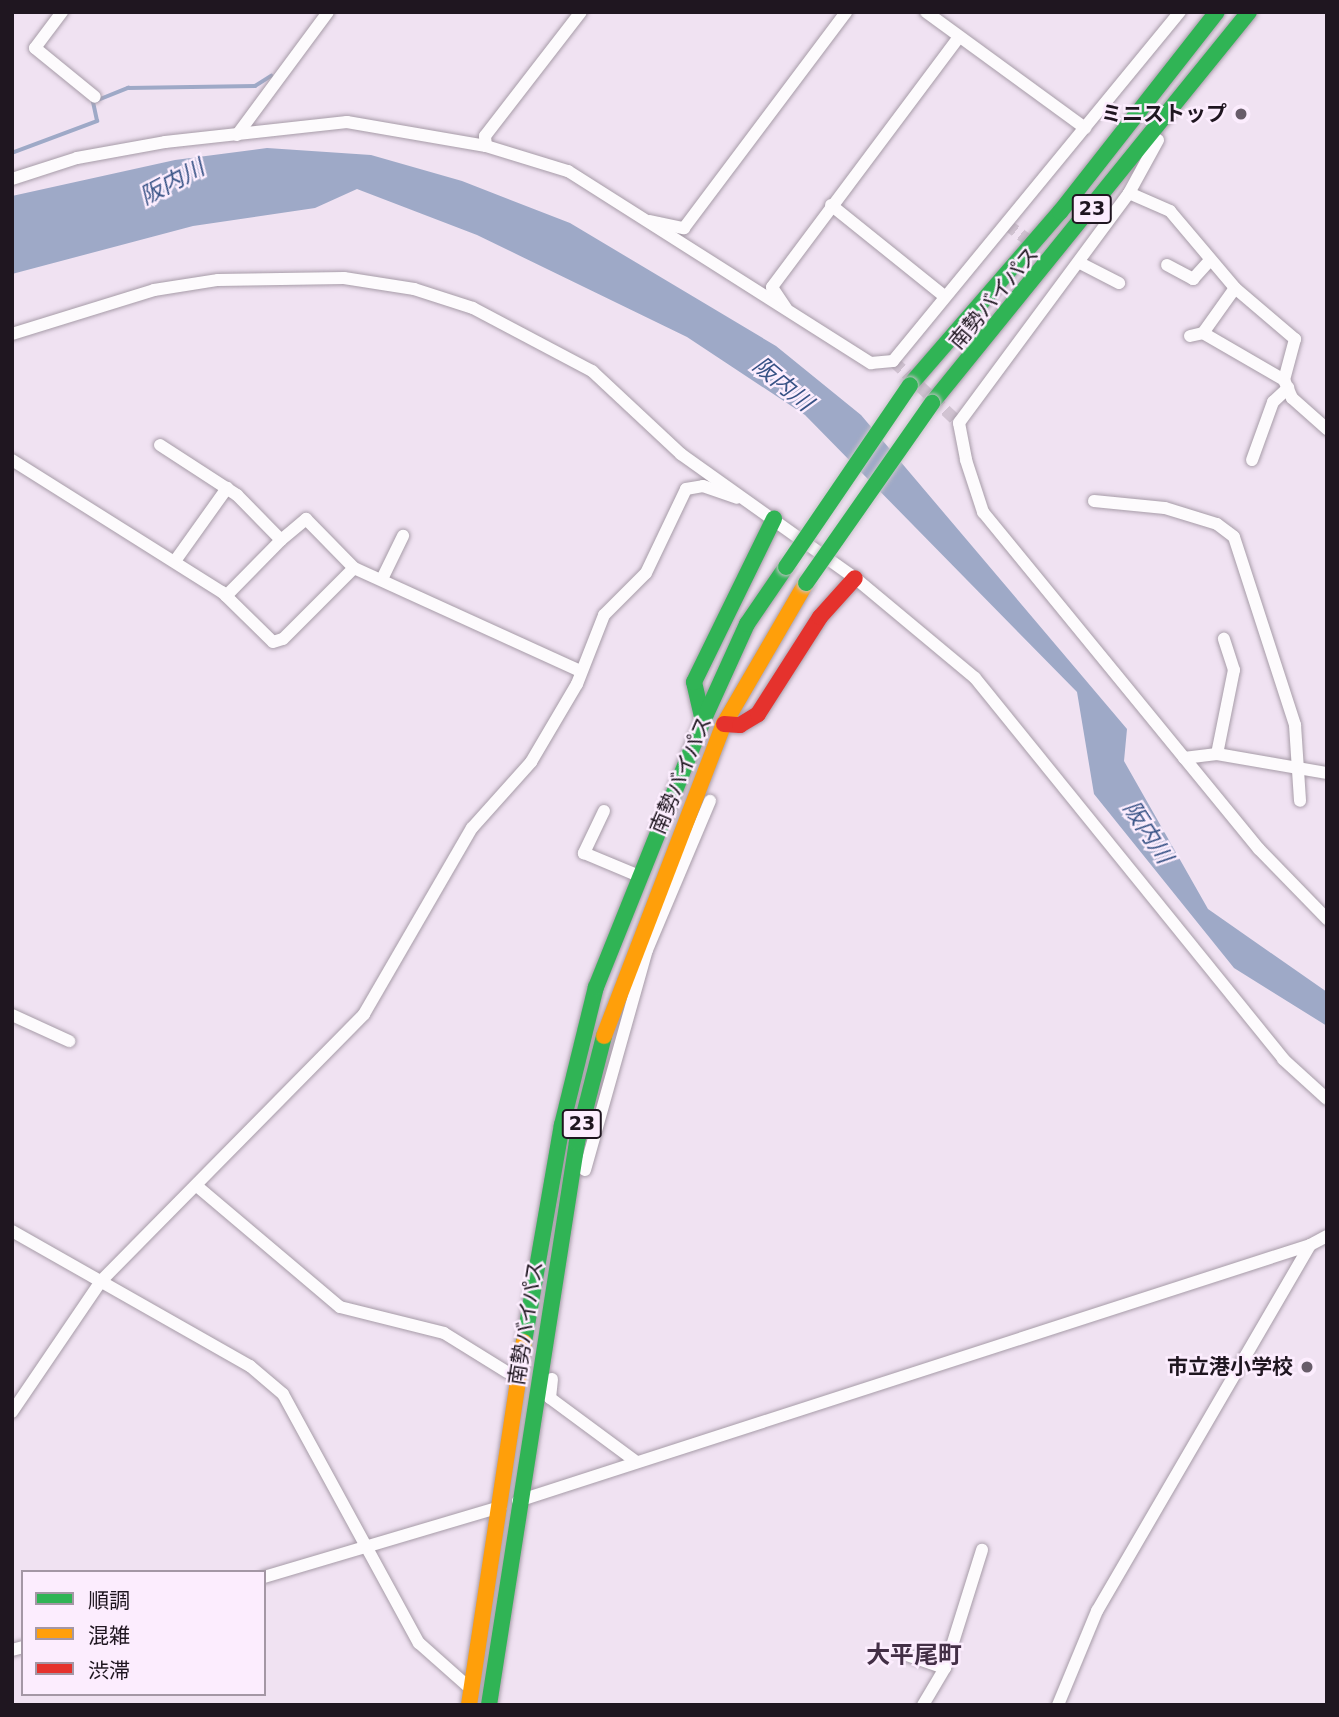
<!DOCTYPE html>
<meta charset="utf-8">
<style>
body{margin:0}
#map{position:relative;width:1339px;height:1717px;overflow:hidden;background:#f0e2f2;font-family:"DejaVu Sans","Noto Sans JP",sans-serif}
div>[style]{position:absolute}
.water>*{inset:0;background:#9ea9c7}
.stream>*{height:3.5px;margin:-1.75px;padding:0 1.75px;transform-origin:1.75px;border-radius:1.75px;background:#9ea9c7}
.street-tunnel>*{height:12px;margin-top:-6px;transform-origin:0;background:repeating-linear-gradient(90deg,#d1c3d2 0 12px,transparent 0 18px)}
.roads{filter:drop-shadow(0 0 2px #a79ca8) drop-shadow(0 0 2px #a79ca8)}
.street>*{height:12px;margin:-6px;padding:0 6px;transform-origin:6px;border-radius:6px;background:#fdfbfd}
.fast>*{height:16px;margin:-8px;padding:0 8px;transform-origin:8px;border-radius:8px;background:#30b455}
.slow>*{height:16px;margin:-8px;padding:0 8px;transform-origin:8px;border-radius:8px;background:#ff9f0a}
.jam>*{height:16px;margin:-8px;padding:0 8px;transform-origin:8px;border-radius:8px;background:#e5322d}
.bridges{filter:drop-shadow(0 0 2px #c8c2c9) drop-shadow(0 0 2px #c8c2c9)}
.fast-bridge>*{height:16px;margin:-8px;padding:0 8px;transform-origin:8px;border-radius:8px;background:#30b455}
.dots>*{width:19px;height:19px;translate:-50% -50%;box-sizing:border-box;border:4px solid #fcedfe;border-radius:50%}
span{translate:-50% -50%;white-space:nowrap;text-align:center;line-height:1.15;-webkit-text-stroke:5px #fcedfe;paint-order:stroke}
.shield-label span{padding:2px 5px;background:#fcedfe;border:2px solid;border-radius:5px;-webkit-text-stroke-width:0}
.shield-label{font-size:19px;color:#1f1620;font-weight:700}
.poi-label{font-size:21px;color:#1f1620;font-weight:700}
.right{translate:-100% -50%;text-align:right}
.street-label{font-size:21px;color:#1f1620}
.water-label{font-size:23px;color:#375285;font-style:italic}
.quarter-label{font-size:24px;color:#432f46;font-weight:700}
.frame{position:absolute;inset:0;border:14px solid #1f1620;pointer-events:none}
.legend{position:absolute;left:21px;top:1570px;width:245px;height:126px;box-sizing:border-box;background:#fcedfe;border:2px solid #a497a5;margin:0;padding:9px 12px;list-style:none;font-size:21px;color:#1f1620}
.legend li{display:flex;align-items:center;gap:14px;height:35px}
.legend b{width:35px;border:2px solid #a497a5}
</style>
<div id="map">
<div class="water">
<i style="clip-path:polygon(267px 148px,371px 155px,462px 181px,570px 223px,776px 346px,861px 415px,1127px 729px,1124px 761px,1208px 909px,1327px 992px,1327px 1026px,1234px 968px,1094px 794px,1077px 692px,805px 415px,687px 337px,477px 235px,357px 189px,315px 208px,193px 226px,12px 274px,12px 196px,175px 160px)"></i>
</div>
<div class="stream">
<i style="left:12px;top:153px;width:91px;rotate:-20.6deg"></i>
<i style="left:97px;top:121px;width:19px;rotate:-102deg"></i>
<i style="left:93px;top:102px;width:38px;rotate:-22deg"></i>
<i style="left:128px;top:88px;width:127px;rotate:-0.9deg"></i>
<i style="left:255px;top:86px;width:19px;rotate:-32deg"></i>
</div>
<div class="street-tunnel">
<i style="left:1006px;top:224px;width:36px;rotate:36deg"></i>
<i style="left:893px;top:361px;width:91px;rotate:43.2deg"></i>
</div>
<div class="roads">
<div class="street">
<i style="left:62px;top:12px;width:45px;rotate:126.9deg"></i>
<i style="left:35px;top:48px;width:77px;rotate:39.2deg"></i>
<i style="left:926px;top:12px;width:197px;rotate:36.1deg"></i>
<i style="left:237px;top:135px;width:153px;rotate:-53.5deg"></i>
<i style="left:1158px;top:140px;width:60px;rotate:118.7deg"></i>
<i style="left:1129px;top:193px;width:45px;rotate:23.7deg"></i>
<i style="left:1170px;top:211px;width:101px;rotate:49.8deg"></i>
<i style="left:1235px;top:288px;width:79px;rotate:40.4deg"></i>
<i style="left:1295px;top:339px;width:42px;rotate:105deg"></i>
<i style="left:1284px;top:380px;width:20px;rotate:66deg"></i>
<i style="left:1292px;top:398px;width:47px;rotate:41.5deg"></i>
<i style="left:486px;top:146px;width:10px;rotate:-96deg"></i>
<i style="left:485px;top:136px;width:157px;rotate:-52.3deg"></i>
<i style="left:12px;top:179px;width:68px;rotate:-17.9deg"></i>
<i style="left:77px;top:158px;width:89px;rotate:-10.3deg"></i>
<i style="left:165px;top:142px;width:183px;rotate:-6.3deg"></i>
<i style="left:347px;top:122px;width:141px;rotate:9.8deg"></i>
<i style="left:486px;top:146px;width:86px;rotate:17deg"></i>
<i style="left:568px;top:171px;width:359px;rotate:32.4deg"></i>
<i style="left:871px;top:363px;width:22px;rotate:-5deg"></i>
<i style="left:893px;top:361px;width:452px;rotate:-50.6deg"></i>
<i style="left:1129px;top:193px;width:286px;rotate:126.5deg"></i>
<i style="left:959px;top:423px;width:38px;rotate:79deg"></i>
<i style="left:966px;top:460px;width:55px;rotate:71.9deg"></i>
<i style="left:983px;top:512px;width:436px;rotate:50.7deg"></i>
<i style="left:1259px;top:849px;width:98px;rotate:45.8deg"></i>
<i style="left:831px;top:205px;width:144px;rotate:38.8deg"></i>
<i style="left:650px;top:221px;width:35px;rotate:12deg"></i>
<i style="left:684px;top:228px;width:270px;rotate:-53.1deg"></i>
<i style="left:1080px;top:263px;width:44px;rotate:27.1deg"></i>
<i style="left:1167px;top:265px;width:30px;rotate:28deg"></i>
<i style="left:1193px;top:279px;width:24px;rotate:-48deg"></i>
<i style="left:786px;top:308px;width:25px;rotate:-124deg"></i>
<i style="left:772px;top:287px;width:312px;rotate:-53.2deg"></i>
<i style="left:1203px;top:333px;width:94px;rotate:30.1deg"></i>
<i style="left:12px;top:334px;width:149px;rotate:-17.2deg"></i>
<i style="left:154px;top:290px;width:65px;rotate:-8.9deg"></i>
<i style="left:218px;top:280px;width:126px;rotate:-0.9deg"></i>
<i style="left:344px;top:278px;width:71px;rotate:8.9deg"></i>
<i style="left:414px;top:289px;width:62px;rotate:17.9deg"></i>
<i style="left:473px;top:308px;width:135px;rotate:27.9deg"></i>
<i style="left:592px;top:371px;width:122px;rotate:43deg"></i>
<i style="left:681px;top:454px;width:214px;rotate:35.5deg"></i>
<i style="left:855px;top:578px;width:156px;rotate:39.8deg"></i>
<i style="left:975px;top:678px;width:490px;rotate:51deg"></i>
<i style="left:1283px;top:1059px;width:59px;rotate:42.3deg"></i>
<i style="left:1190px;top:336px;width:13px;rotate:-13deg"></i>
<i style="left:1203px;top:333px;width:55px;rotate:-54.6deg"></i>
<i style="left:160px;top:445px;width:92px;rotate:33deg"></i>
<i style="left:237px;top:495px;width:63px;rotate:45.6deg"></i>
<i style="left:281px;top:540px;width:33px;rotate:-40deg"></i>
<i style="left:306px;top:519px;width:69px;rotate:45.6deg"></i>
<i style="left:354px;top:568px;width:248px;rotate:24.5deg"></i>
<i style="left:12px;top:460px;width:248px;rotate:32.2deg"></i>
<i style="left:222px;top:592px;width:71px;rotate:44.4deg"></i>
<i style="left:273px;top:642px;width:10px;rotate:-17deg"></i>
<i style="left:283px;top:639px;width:100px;rotate:-45deg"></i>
<i style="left:1252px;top:460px;width:62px;rotate:-70.1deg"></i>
<i style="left:1273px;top:402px;width:21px;rotate:-43deg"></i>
<i style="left:1094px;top:501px;width:71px;rotate:5.6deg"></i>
<i style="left:1165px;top:508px;width:54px;rotate:17.1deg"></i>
<i style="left:1217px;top:524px;width:21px;rotate:37deg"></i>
<i style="left:1234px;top:537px;width:198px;rotate:72deg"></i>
<i style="left:1295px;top:725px;width:76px;rotate:86.2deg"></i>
<i style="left:175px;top:561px;width:90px;rotate:-54.5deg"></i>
<i style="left:383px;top:577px;width:46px;rotate:-64deg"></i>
<i style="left:226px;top:596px;width:78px;rotate:-45.5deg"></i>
<i style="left:1217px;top:754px;width:86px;rotate:-78.6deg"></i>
<i style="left:1234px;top:670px;width:33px;rotate:-108deg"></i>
<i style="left:1184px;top:758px;width:33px;rotate:-7deg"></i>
<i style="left:1217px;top:754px;width:112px;rotate:9.8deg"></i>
<i style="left:604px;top:811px;width:47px;rotate:115.5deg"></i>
<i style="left:584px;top:853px;width:60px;rotate:22.7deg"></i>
<i style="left:12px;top:1015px;width:63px;rotate:24.5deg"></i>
<i style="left:585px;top:1170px;width:229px;rotate:-74.3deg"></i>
<i style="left:647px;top:950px;width:162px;rotate:-67.1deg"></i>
<i style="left:198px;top:1187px;width:186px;rotate:40.2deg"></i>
<i style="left:340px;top:1307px;width:107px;rotate:14deg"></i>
<i style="left:444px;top:1333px;width:74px;rotate:31.8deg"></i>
<i style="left:12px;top:1231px;width:274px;rotate:29.6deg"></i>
<i style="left:250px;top:1366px;width:43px;rotate:40.3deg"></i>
<i style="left:283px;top:1394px;width:284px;rotate:61.4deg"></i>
<i style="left:419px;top:1643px;width:71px;rotate:41.6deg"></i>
<i style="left:552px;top:1379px;width:19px;rotate:96deg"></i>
<i style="left:550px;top:1398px;width:106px;rotate:36.5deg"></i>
<i style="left:12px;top:1412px;width:158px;rotate:-55.8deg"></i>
<i style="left:101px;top:1281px;width:375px;rotate:-45.4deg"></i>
<i style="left:364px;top:1014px;width:215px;rotate:-59.9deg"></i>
<i style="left:472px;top:828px;width:89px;rotate:-48.2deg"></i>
<i style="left:531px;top:762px;width:91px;rotate:-59.5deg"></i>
<i style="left:577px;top:684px;width:74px;rotate:-68.6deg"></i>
<i style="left:604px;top:615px;width:59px;rotate:-45deg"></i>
<i style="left:646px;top:573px;width:93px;rotate:-64.5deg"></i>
<i style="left:686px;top:489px;width:17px;rotate:-10deg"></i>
<i style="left:703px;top:486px;width:36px;rotate:19deg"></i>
<i style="left:518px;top:1501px;width:832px;rotate:-17.91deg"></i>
<i style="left:264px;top:1577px;width:247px;rotate:-16.5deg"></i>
<i style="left:12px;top:1650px;width:11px;rotate:-15deg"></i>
<i style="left:907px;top:1655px;width:40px;rotate:18.9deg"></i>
<i style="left:923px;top:1705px;width:43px;rotate:-59.3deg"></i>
<i style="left:945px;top:1668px;width:124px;rotate:-72.6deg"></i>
<i style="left:1058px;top:1705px;width:102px;rotate:-67.5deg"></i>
<i style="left:1097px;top:1611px;width:423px;rotate:-59.8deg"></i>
<i style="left:1310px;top:1245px;width:19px;rotate:-28deg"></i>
</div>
<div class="fast">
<i style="left:910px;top:385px;width:229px;rotate:-49.1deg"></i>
<i style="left:1060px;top:212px;width:254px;rotate:-51.9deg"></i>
<i style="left:932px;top:403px;width:503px;rotate:-50.97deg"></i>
<i style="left:703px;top:721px;width:40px;rotate:-103deg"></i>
<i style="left:694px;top:682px;width:182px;rotate:-63.9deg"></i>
<i style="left:524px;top:1342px;width:220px;rotate:-80.1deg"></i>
<i style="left:562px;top:1125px;width:142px;rotate:-76.2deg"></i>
<i style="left:596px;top:987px;width:287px;rotate:-68.1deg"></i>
<i style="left:703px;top:721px;width:107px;rotate:-65.6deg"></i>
<i style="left:747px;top:624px;width:69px;rotate:-55.6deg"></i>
<i style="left:489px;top:1705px;width:570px;rotate:-81.12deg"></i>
<i style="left:577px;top:1142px;width:109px;rotate:-75.7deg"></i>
</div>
<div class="slow">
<i style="left:604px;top:1036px;width:334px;rotate:-69deg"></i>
<i style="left:724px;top:724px;width:163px;rotate:-59.8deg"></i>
<i style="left:469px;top:1705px;width:367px;rotate:-81.4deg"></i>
</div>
<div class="jam">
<i style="left:724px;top:724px;width:16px;rotate:4deg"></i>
<i style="left:740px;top:725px;width:21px;rotate:-31deg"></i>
<i style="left:758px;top:714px;width:115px;rotate:-57.4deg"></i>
<i style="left:820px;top:617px;width:52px;rotate:-48.1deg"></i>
</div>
</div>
<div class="bridges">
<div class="fast-bridge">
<i style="left:786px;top:567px;width:220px;rotate:-55.7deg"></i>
<i style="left:806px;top:583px;width:220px;rotate:-55deg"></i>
</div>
</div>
<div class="dots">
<i style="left:1241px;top:114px;background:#685d6a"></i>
<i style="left:1307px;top:1367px;background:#685d6a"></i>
</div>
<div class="shield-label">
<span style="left:1092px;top:209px">23</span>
<span style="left:582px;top:1124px">23</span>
</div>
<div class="poi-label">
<span class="right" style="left:1227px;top:114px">ミニストップ</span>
<span class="right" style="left:1293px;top:1367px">市立港小学校</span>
</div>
<div class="street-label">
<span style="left:994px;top:298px;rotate:-50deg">南勢バイパス</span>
<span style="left:681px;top:775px;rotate:-67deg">南勢バイパス</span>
<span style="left:526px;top:1323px;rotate:-81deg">南勢バイパス</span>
</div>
<div class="water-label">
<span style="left:172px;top:182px;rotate:-28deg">阪内川</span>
<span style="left:783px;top:384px;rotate:40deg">阪内川</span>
<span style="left:1148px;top:832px;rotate:57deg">阪内川</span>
</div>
<div class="quarter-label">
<span style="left:914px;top:1656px">大平尾町</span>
</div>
<div class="frame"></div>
<ul class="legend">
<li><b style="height:9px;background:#30b455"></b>順調</li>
<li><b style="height:9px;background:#ff9f0a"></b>混雑</li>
<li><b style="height:9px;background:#e5322d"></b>渋滞</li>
</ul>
</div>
